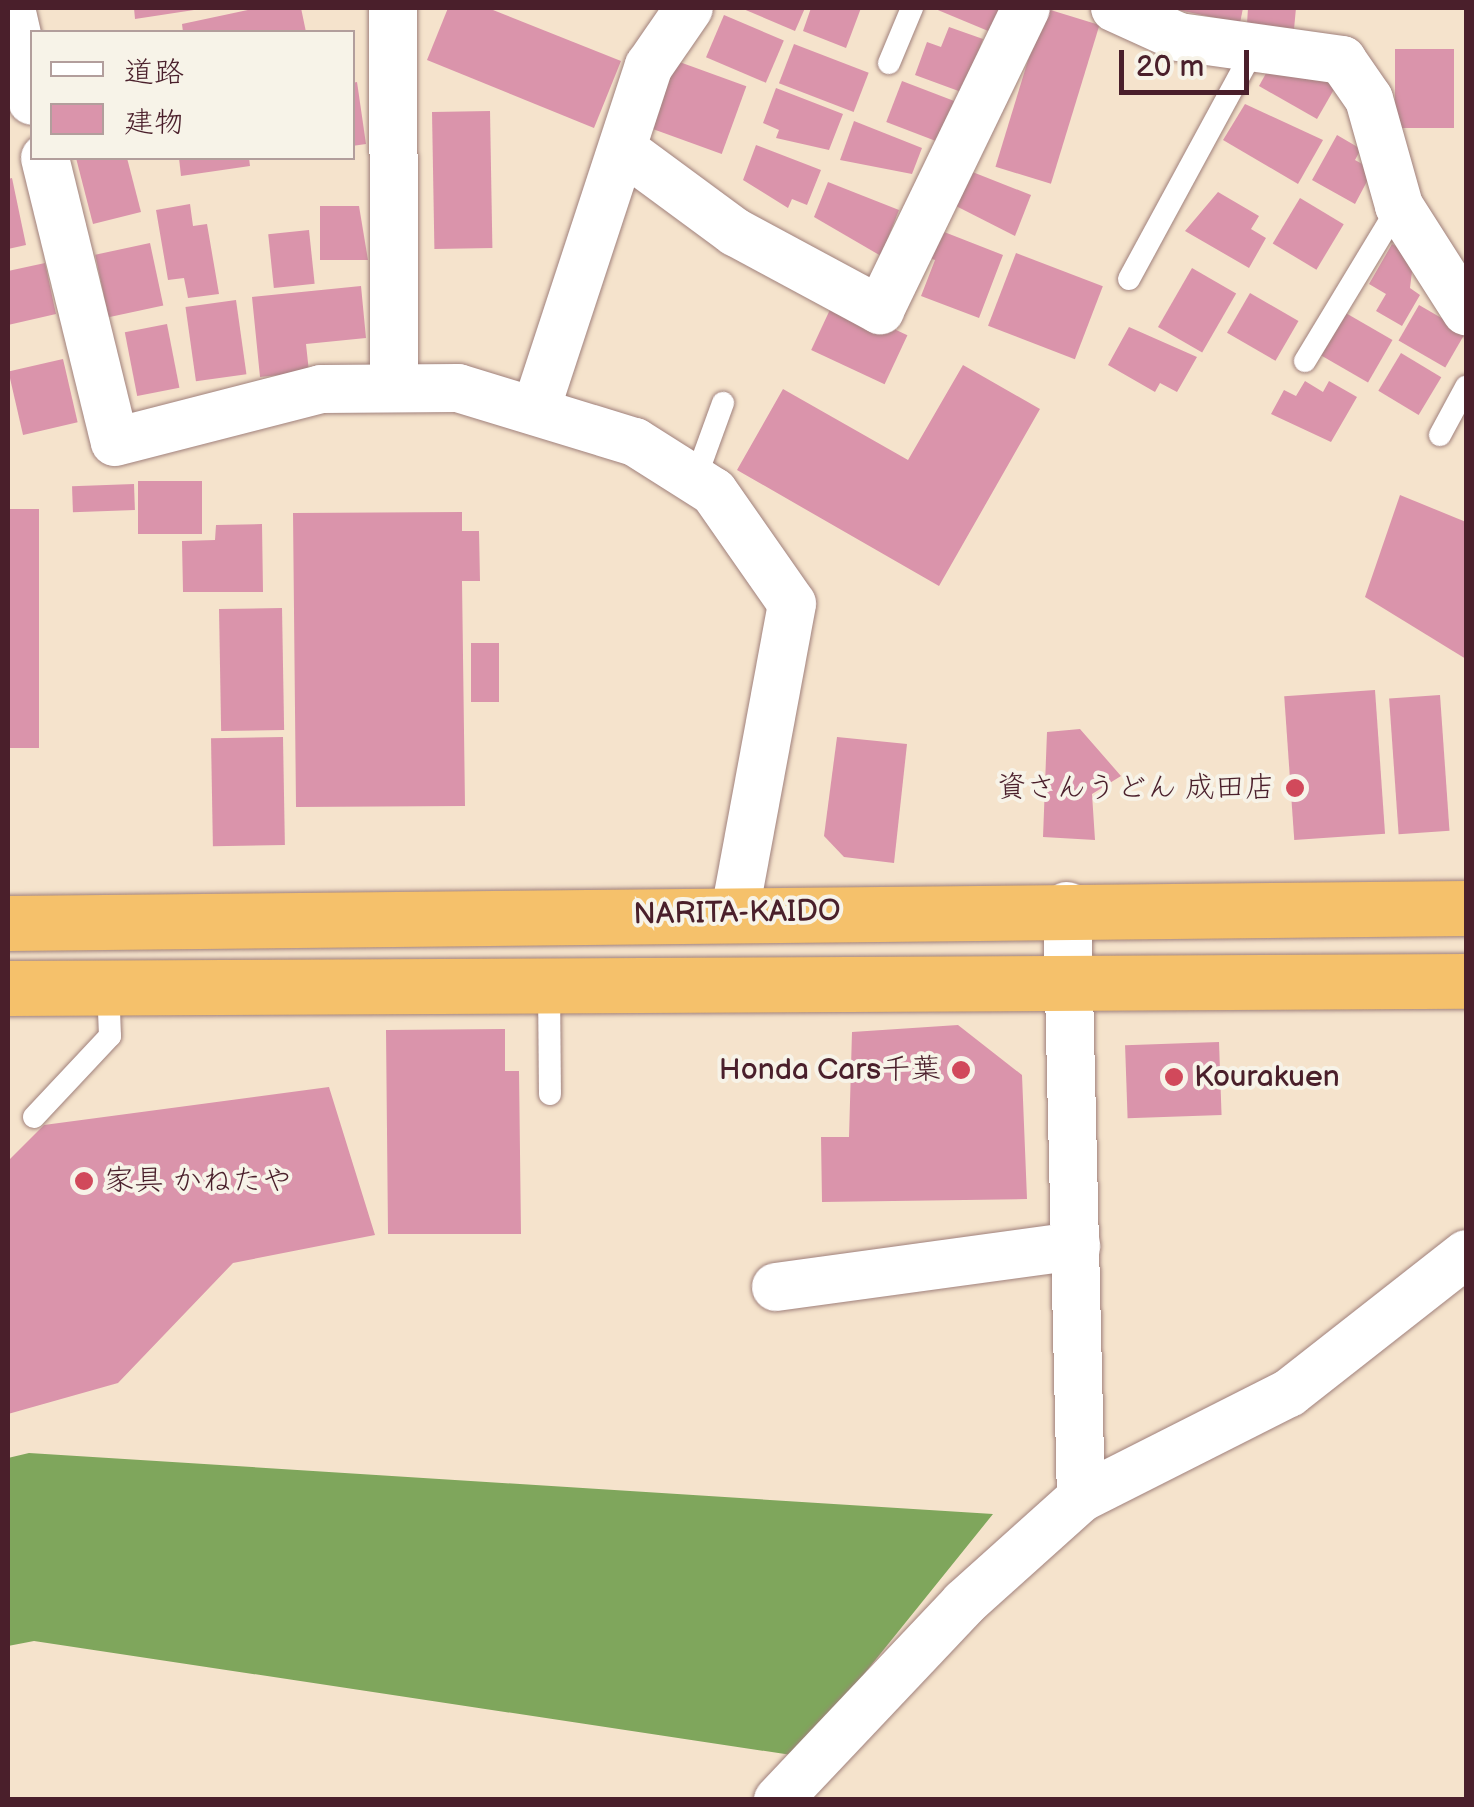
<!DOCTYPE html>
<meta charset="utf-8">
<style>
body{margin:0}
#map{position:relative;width:1474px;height:1807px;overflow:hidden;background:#f5e3cc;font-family:"Balsamiq Sans","Klee One",sans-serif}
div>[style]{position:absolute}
.forest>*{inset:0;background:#7fa65c}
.building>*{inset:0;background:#da94ab;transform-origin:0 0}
.roads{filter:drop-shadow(0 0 2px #a0817c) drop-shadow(0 0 2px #a0817c)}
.service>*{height:22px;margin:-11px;padding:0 11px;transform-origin:11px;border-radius:11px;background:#fff}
.minor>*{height:48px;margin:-24px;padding:0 24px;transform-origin:24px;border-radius:24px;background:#fff}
.trunk>*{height:55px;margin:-27.5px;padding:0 27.5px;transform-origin:27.5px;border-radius:27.5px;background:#f5c16b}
.dots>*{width:28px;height:28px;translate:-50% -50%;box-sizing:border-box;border:5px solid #f7f3e8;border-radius:50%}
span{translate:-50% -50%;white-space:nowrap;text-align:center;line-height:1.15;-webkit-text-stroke:8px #f7f3e8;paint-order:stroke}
.poi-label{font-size:30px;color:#4a1f2b}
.right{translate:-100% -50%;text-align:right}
.left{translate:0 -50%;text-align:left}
.street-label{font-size:30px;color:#4a1f2b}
.frame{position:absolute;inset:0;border:10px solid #4a1f2b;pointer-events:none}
.legend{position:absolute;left:30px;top:30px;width:325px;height:130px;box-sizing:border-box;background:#f7f3e8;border:2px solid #b29e9c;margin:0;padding:12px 18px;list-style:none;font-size:30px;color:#4a1f2b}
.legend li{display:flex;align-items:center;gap:20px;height:50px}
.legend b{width:50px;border:2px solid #b29e9c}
.scale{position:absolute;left:1119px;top:50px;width:130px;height:45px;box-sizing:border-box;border:5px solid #4a1f2b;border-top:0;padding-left:12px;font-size:30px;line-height:35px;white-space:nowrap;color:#4a1f2b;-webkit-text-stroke:8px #f7f3e8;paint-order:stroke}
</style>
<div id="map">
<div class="forest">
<i style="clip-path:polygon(29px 1453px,993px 1514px,798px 1756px,34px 1641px,8px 1646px,8px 1458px)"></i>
</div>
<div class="building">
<i style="clip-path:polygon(134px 8px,194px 8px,194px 10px,135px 19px)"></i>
<i style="clip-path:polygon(257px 8px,301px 8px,306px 32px,183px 32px,182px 24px)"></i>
<i style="clip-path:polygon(448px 8px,488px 8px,621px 61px,594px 128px,427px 60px)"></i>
<i style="clip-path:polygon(741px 8px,805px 8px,795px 31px)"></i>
<i style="clip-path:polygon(811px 8px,861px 8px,846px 48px,803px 31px)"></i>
<i style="clip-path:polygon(933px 8px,1002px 8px,993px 33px)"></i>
<i style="left:1044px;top:8px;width:58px;height:166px;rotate:17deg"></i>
<i style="clip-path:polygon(1169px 8px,1243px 8px,1240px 23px)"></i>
<i style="clip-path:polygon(1248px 8px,1296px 8px,1294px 29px,1247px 24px)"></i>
<i style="left:724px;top:15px;width:65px;height:46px;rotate:23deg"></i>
<i style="clip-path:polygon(949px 27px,983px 39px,964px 93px,915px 75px,927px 42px,941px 47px)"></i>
<i style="left:794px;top:44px;width:80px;height:42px;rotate:21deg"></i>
<i style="left:1395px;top:49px;width:59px;height:79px"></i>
<i style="clip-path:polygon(1275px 57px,1340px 79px,1317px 119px,1259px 86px)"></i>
<i style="left:674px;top:60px;width:77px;height:72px;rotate:20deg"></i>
<i style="left:902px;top:81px;width:58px;height:44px;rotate:21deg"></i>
<i style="clip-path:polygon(357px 82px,366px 144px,352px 146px,352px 83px)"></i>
<i style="clip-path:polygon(776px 88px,843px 114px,829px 150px,776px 138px,779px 130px,763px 123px)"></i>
<i style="clip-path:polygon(1245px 104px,1323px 140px,1298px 184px,1223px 140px)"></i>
<i style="left:490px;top:111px;width:137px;height:58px;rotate:89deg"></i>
<i style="clip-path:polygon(854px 121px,922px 148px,912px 174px,840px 160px)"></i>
<i style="clip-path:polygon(1337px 135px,1361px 149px,1355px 160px,1373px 170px,1355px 204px,1312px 180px)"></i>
<i style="clip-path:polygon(756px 145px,821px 170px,807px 205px,792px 199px,788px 208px,743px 180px)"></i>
<i style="clip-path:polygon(76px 158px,127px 158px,141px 212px,93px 224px)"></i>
<i style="clip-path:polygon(179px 158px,249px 158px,250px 166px,181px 176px)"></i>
<i style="clip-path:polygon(970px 171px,1031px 195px,1015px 236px,956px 206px)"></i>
<i style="clip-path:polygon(12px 178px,26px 245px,8px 249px,8px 179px)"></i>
<i style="clip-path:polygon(828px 182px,899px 210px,881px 256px,814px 217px)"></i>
<i style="clip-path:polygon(1218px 192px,1259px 216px,1251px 229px,1266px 238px,1249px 268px,1185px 231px)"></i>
<i style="left:1300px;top:198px;width:51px;height:53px;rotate:31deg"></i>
<i style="clip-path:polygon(190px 204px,193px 226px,207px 224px,219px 294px,188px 298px,184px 278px,168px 280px,156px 210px)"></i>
<i style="clip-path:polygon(320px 206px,359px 206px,368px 260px,320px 260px)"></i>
<i style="clip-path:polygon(934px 228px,1003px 255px,979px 318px,921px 296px,935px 260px,924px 256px)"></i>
<i style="left:309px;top:230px;width:54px;height:41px;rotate:84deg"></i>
<i style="left:150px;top:243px;width:64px;height:56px;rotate:78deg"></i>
<i style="clip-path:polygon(1392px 244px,1414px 255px,1410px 288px,1420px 295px,1402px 326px,1376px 311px,1386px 294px,1369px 284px)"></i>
<i style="left:1016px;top:253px;width:93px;height:78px;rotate:21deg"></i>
<i style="clip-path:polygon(45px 263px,56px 314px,8px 325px,8px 271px)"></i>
<i style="left:1192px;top:268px;width:51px;height:68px;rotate:30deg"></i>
<i style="clip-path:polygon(361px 286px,366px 338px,306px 344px,309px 372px,260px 377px,252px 297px)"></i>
<i style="left:1250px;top:293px;width:56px;height:46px;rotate:30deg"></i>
<i style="left:236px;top:300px;width:75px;height:51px;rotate:82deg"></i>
<i style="left:834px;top:301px;width:81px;height:54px;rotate:25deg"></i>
<i style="left:1419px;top:305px;width:54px;height:41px;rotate:30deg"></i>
<i style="left:1344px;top:312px;width:56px;height:49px;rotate:30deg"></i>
<i style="left:167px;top:324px;width:65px;height:43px;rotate:79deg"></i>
<i style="clip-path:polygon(1129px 327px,1197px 357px,1177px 392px,1160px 383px,1155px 392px,1108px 365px)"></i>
<i style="left:1401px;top:353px;width:47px;height:44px;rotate:31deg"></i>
<i style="left:63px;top:359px;width:65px;height:56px;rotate:77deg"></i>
<i style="clip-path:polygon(963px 365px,1040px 409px,939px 586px,737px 470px,783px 389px,908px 460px)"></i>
<i style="clip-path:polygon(1305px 381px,1323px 392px,1329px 381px,1357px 397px,1331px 442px,1271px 414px,1284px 390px,1296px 396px)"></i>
<i style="left:202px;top:481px;width:53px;height:64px;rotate:90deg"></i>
<i style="left:134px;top:484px;width:26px;height:62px;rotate:88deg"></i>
<i style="clip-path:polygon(1400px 495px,1466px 522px,1466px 659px,1365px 597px)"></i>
<i style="left:8px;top:509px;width:31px;height:239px"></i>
<i style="clip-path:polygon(462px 512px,462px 531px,479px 531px,480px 581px,462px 581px,465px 806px,296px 807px,293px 513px)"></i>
<i style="clip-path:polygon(262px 524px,263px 592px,183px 592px,182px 541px,215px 540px,216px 525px)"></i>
<i style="left:282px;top:608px;width:122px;height:63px;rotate:89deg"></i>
<i style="left:499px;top:643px;width:59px;height:28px;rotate:90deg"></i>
<i style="left:1375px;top:690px;width:144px;height:91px;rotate:86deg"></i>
<i style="left:1440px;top:695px;width:136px;height:51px;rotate:86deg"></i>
<i style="clip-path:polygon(1080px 729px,1121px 776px,1092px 794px,1095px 840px,1043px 837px,1047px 732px)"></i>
<i style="left:283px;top:737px;width:108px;height:72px;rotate:89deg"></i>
<i style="clip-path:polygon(837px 737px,907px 744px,894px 863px,844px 857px,824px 836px)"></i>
<i style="clip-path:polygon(958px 1025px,1022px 1075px,1027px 1199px,822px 1202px,821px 1137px,849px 1137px,852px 1032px)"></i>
<i style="clip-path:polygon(505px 1029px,505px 1071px,519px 1071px,521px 1234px,388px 1234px,386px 1030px)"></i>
<i style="left:1219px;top:1042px;width:73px;height:94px;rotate:88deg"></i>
<i style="clip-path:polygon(329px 1087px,375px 1235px,233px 1263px,118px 1383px,8px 1414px,8px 1161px,44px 1125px)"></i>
</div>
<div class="roads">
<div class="service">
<i style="left:889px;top:63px;width:60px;rotate:-67.3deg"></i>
<i style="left:1129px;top:279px;width:264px;rotate:-61.5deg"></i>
<i style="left:1305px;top:361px;width:181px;rotate:-58.8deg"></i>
<i style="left:1440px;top:435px;width:55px;rotate:-61.6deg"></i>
<i style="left:695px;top:480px;width:82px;rotate:-70deg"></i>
<i style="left:549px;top:984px;width:110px;rotate:89.5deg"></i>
<i style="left:34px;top:1117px;width:111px;rotate:-46.8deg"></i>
<i style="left:110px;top:1036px;width:49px;rotate:-92.3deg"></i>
</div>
<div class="minor">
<i style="left:11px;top:8px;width:95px;rotate:77.3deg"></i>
<i style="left:393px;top:8px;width:380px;rotate:89.8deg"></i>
<i style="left:1115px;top:8px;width:70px;rotate:24.4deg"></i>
<i style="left:1179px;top:37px;width:165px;rotate:8deg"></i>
<i style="left:1342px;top:60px;width:47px;rotate:55.3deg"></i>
<i style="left:1369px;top:99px;width:111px;rotate:74.3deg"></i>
<i style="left:1399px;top:206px;width:125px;rotate:57.5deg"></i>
<i style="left:625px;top:151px;width:137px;rotate:36.4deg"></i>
<i style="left:735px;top:232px;width:165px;rotate:28.3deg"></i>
<i style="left:880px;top:310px;width:335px;rotate:-64.2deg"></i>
<i style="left:45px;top:158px;width:292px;rotate:76.2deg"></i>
<i style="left:115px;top:442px;width:213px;rotate:-14.4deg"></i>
<i style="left:321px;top:389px;width:137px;rotate:-0.4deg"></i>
<i style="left:458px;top:388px;width:185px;rotate:17deg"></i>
<i style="left:635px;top:442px;width:93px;rotate:32.3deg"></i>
<i style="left:714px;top:492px;width:136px;rotate:55.1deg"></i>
<i style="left:792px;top:604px;width:314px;rotate:100.5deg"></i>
<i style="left:537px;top:406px;width:358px;rotate:-71.8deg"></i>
<i style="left:649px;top:66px;width:70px;rotate:-55.4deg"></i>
<i style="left:1067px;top:906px;width:592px;rotate:88.65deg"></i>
<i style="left:1081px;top:1498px;width:233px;rotate:-26.8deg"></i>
<i style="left:1289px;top:1393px;width:225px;rotate:-38.1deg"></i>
<i style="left:776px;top:1287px;width:303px;rotate:-7.8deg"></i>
<i style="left:778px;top:1800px;width:271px;rotate:-46.6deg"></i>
<i style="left:964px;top:1603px;width:157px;rotate:-41.9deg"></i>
</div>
<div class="trunk">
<i style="left:8px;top:923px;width:1458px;rotate:-0.59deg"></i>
<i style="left:8px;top:988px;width:1458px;rotate:-0.28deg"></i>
</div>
</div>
<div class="dots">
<i style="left:1295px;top:788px;background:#d1495b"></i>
<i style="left:961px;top:1070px;background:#d1495b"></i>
<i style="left:1174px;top:1077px;background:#d1495b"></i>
<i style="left:84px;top:1181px;background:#d1495b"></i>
</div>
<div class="poi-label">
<span class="right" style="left:1275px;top:788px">資さんうどん 成田店</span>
<span class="right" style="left:941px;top:1070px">Honda Cars千葉</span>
<span class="left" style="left:1194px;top:1077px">Kourakuen</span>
<span class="left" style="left:104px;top:1181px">家具 かねたや</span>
</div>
<div class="street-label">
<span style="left:737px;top:913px;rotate:-1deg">NARITA-KAIDO</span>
</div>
<div class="frame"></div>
<ul class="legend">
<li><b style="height:12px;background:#fff"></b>道路</li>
<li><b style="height:28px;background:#da94ab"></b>建物</li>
</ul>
<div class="scale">20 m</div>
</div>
